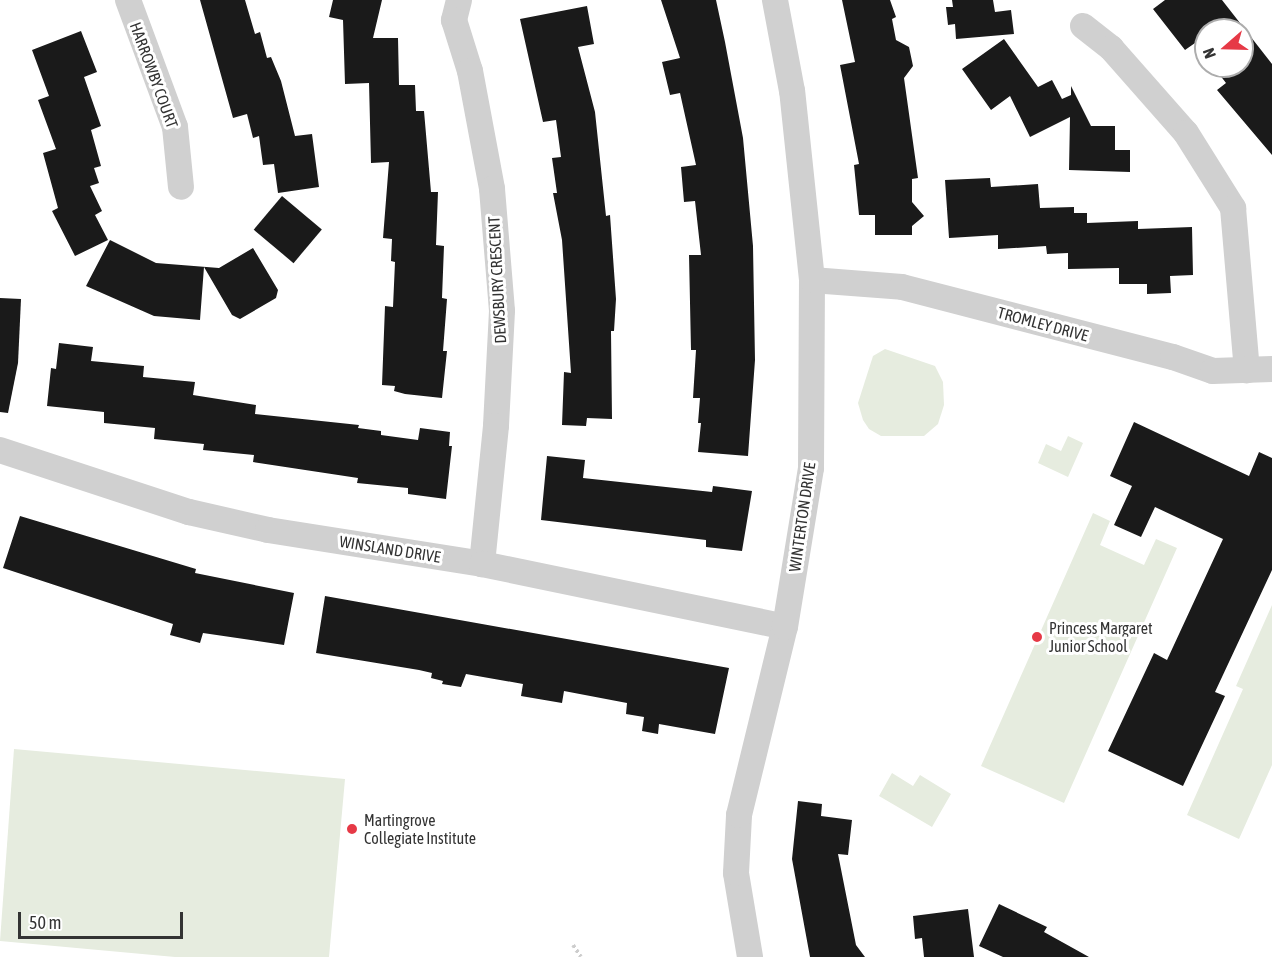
<!DOCTYPE html>
<style>
body{margin:0}
#map{position:relative;width:1272px;height:957px;overflow:hidden;background:#fff;font-family:"Asap Condensed",sans-serif}
div>[style]{position:absolute}
.green>*{inset:0;background:#e6ecdf}
.building>*{inset:0;background:#1a1a1a;transform-origin:0 0}
.path>*{height:4px;margin-top:-2px;transform-origin:0;background:repeating-linear-gradient(90deg,#cdcdcd 0 3px,transparent 0 6px)}
.minor>*{height:26px;margin:-13px;padding:0 13px;transform-origin:13px;border-radius:13px;background:#d0d0d0}
.dots>*{width:16px;height:16px;translate:-50% -50%;box-sizing:border-box;border:3px solid #fff;border-radius:50%}
span{translate:-50% -50%;white-space:nowrap;text-align:center;line-height:1.15;-webkit-text-stroke:6px #fff;paint-order:stroke}
.street-label{font-size:16px;color:#333}
.poi-label{font-size:16px;color:#333}
.left{translate:0 -50%;text-align:left}
.north{position:absolute;left:1194px;top:18px;width:60px;height:60px;box-sizing:border-box;background:#fff;border:2px solid #adadad;border-radius:50%;rotate:250deg;font-size:16px;font-weight:700;line-height:24px;text-align:center;color:#333}
.north::after{content:'';display:block;margin:auto;width:21px;height:27px;background:#e63946;clip-path:polygon(50% 0,100% 100%,50% 72%,0 100%)}
.scale{position:absolute;left:18px;top:912px;width:165px;height:27px;box-sizing:border-box;border:3px solid #333;border-top:0;padding-left:8px;font-size:18px;line-height:21px;white-space:nowrap;color:#333;-webkit-text-stroke:4px #fff;paint-order:stroke}
</style>
<div id="map">
<div class="green">
<i style="clip-path:polygon(885px 349px,935px 366px,943px 382px,944px 405px,938px 424px,924px 436px,881px 436px,869px 429px,863px 420px,858px 403px,873px 356px)"></i>
<i style="clip-path:polygon(1068px 436px,1083px 443px,1068px 477px,1038px 463px,1046px 444px,1061px 451px)"></i>
<i style="clip-path:polygon(1093px 513px,1110px 521px,1100px 545px,1144px 565px,1156px 539px,1177px 548px,1064px 803px,981px 766px)"></i>
<i style="clip-path:polygon(1272px 605px,1272px 765px,1239px 839px,1187px 815px,1243px 689px,1236px 686px)"></i>
<i style="clip-path:polygon(14px 749px,345px 779px,329px 957px,175px 957px,0 941px)"></i>
<i style="clip-path:polygon(892px 773px,913px 786px,920px 775px,951px 794px,932px 827px,879px 796px)"></i>
</div>
<div class="building">
<i style="clip-path:polygon(200px 0,245px 0,255px 34px,260px 32px,267px 58px,271px 57px,281px 81px,295px 136px,312px 134px,319px 187px,278px 193px,274px 164px,263px 165px,259px 136px,253px 138px,247px 114px,233px 118px)"></i>
<i style="clip-path:polygon(333px 0,382px 0,373px 38px,398px 38px,399px 85px,415px 85px,416px 111px,424px 111px,431px 192px,438px 192px,436px 245px,444px 246px,442px 298px,447px 299px,443px 351px,447px 351px,442px 398px,405px 394px,394px 391px,395px 386px,382px 385px,385px 306px,393px 307px,395px 262px,391px 261px,392px 239px,383px 238px,389px 162px,371px 163px,369px 83px,345px 84px,343px 20px,329px 17px)"></i>
<i style="clip-path:polygon(661px 0,716px 0,725px 42px,743px 138px,753px 246px,755px 360px,748px 456px,698px 452px,701px 423px,698px 423px,700px 398px,693px 398px,696px 350px,691px 350px,689px 255px,701px 255px,695px 201px,684px 202px,681px 167px,696px 165px,680px 93px,670px 95px,662px 62px,680px 58px)"></i>
<i style="clip-path:polygon(842px 0,890px 0,896px 17px,892px 19px,896px 40px,909px 47px,913px 66px,904px 78px,918px 178px,912px 179px,912px 202px,924px 216px,912px 226px,912px 235px,875px 235px,875px 215px,859px 215px,854px 165px,859px 164px,840px 65px,855px 62px)"></i>
<i style="clip-path:polygon(952px 0,993px 0,995px 12px,1011px 10px,1014px 34px,956px 39px,955px 24px,948px 25px,946px 7px,953px 7px)"></i>
<i style="clip-path:polygon(1165px 0,1222px 0,1272px 64px,1272px 155px,1217px 90px,1226px 83px,1213px 66px,1242px 66px,1242px 30px,1206px 30px,1206px 57px,1195px 43px,1185px 50px,1153px 9px)"></i>
<i style="clip-path:polygon(587px 6px,594px 44px,578px 47px,595px 112px,606px 216px,610px 215px,616px 299px,614px 331px,611px 331px,612px 419px,587px 418px,586px 426px,562px 425px,564px 372px,571px 373px,562px 240px,553px 193px,557px 193px,552px 158px,561px 157px,556px 120px,543px 122px,520px 19px)"></i>
<i style="clip-path:polygon(81px 31px,97px 72px,84px 77px,101px 126px,91px 130px,101px 166px,94px 168px,99px 183px,90px 186px,102px 211px,95px 215px,108px 240px,75px 256px,52px 211px,58px 208px,43px 153px,56px 149px,38px 100px,49px 96px,32px 50px)"></i>
<i style="clip-path:polygon(1004px 39px,1038px 87px,1052px 80px,1062px 99px,1071px 95px,1071px 86px,1091px 126px,1115px 126px,1115px 150px,1130px 150px,1130px 172px,1069px 170px,1070px 117px,1030px 137px,1010px 96px,991px 110px,962px 69px)"></i>
<i style="clip-path:polygon(990px 178px,991px 187px,1038px 184px,1040px 208px,1074px 207px,1074px 213px,1087px 213px,1087px 223px,1138px 221px,1138px 229px,1192px 227px,1193px 275px,1170px 276px,1171px 293px,1147px 294px,1147px 284px,1119px 284px,1119px 268px,1068px 269px,1068px 253px,1047px 254px,1046px 246px,998px 249px,998px 235px,949px 238px,945px 180px)"></i>
<i style="left:282px;top:196px;width:52px;height:44px;rotate:40deg"></i>
<i style="clip-path:polygon(110px 240px,156px 263px,219px 268px,253px 248px,278px 290px,276px 298px,240px 319px,232px 315px,204px 267px,200px 320px,154px 316px,86px 286px)"></i>
<i style="clip-path:polygon(0 298px,21px 299px,18px 363px,8px 413px,0 412px)"></i>
<i style="clip-path:polygon(59px 343px,93px 347px,91px 361px,144px 366px,143px 377px,195px 382px,193px 395px,256px 405px,255px 414px,359px 425px,358px 428px,381px 431px,381px 435px,418px 440px,420px 428px,450px 432px,449px 446px,452px 446px,446px 499px,408px 494px,408px 488px,357px 483px,358px 478px,253px 462px,254px 455px,203px 450px,204px 444px,154px 439px,155px 428px,104px 423px,104px 412px,47px 406px,51px 368px,56px 369px)"></i>
<i style="clip-path:polygon(1134px 422px,1249px 476px,1259px 452px,1272px 458px,1272px 570px,1215px 692px,1225px 696px,1183px 786px,1108px 751px,1154px 653px,1167px 660px,1223px 539px,1155px 507px,1141px 537px,1114px 525px,1132px 486px,1110px 476px)"></i>
<i style="clip-path:polygon(547px 456px,585px 460px,583px 478px,712px 492px,713px 486px,752px 491px,742px 551px,706px 547px,706px 540px,541px 520px)"></i>
<i style="clip-path:polygon(20px 516px,196px 569px,195px 573px,294px 593px,284px 645px,203px 633px,200px 643px,170px 635px,173px 624px,3px 568px)"></i>
<i style="clip-path:polygon(325px 596px,729px 668px,715px 734px,659px 724px,658px 734px,642px 731px,644px 717px,626px 714px,627px 703px,564px 691px,562px 703px,521px 696px,523px 684px,466px 674px,461px 687px,442px 684px,443px 681px,431px 678px,432px 673px,419px 670px,316px 653px)"></i>
<i style="clip-path:polygon(798px 801px,822px 804px,821px 816px,852px 820px,848px 855px,838px 854px,856px 945px,865px 957px,810px 957px,792px 859px)"></i>
<i style="clip-path:polygon(999px 904px,1047px 927px,1044px 932px,1089px 957px,1003px 957px,979px 946px)"></i>
<i style="clip-path:polygon(968px 909px,974px 957px,924px 957px,922px 938px,915px 939px,913px 916px)"></i>
</div>
<div class="path">
<i style="left:573px;top:945px;width:14px;rotate:56deg"></i>
</div>
<div class="minor">
<i style="left:128px;top:0;width:135px;rotate:69.7deg"></i>
<i style="left:175px;top:127px;width:60px;rotate:84.3deg"></i>
<i style="left:459px;top:0;width:21px;rotate:104deg"></i>
<i style="left:454px;top:20px;width:53px;rotate:72.6deg"></i>
<i style="left:470px;top:71px;width:120px;rotate:79.4deg"></i>
<i style="left:492px;top:189px;width:122px;rotate:85.3deg"></i>
<i style="left:502px;top:311px;width:115px;rotate:93deg"></i>
<i style="left:496px;top:426px;width:139px;rotate:95.8deg"></i>
<i style="left:1083px;top:26px;width:36px;rotate:38deg"></i>
<i style="left:1111px;top:48px;width:113px;rotate:48.6deg"></i>
<i style="left:1186px;top:133px;width:89px;rotate:57.9deg"></i>
<i style="left:1233px;top:208px;width:163px;rotate:85.1deg"></i>
<i style="left:812px;top:280px;width:90px;rotate:4.4deg"></i>
<i style="left:902px;top:287px;width:280px;rotate:14.5deg"></i>
<i style="left:1173px;top:357px;width:42px;rotate:19.3deg"></i>
<i style="left:1213px;top:371px;width:59px;rotate:-1.9deg"></i>
<i style="left:0;top:450px;width:199px;rotate:18.2deg"></i>
<i style="left:189px;top:512px;width:81px;rotate:12.8deg"></i>
<i style="left:268px;top:530px;width:217px;rotate:9deg"></i>
<i style="left:482px;top:564px;width:309px;rotate:11.7deg"></i>
<i style="left:750px;top:957px;width:85px;rotate:-99.5deg"></i>
<i style="left:736px;top:873px;width:58px;rotate:-87deg"></i>
<i style="left:739px;top:815px;width:194px;rotate:-76.3deg"></i>
<i style="left:785px;top:627px;width:161px;rotate:-80.7deg"></i>
<i style="left:811px;top:468px;width:188px;rotate:-89.7deg"></i>
<i style="left:812px;top:280px;width:190px;rotate:-96deg"></i>
<i style="left:792px;top:91px;width:93px;rotate:-100.6deg"></i>
</div>
<div class="dots">
<i style="left:1037px;top:637px;background:#e63946"></i>
<i style="left:352px;top:829px;background:#e63946"></i>
</div>
<div class="street-label">
<span style="left:154px;top:75px;rotate:70deg">HARROWBY COURT</span>
<span style="left:497px;top:280px;rotate:-93deg">DEWSBURY CRESCENT</span>
<span style="left:1043px;top:324px;rotate:15deg">TROMLEY DRIVE</span>
<span style="left:802px;top:517px;rotate:-82deg">WINTERTON DRIVE</span>
<span style="left:390px;top:549px;rotate:9deg">WINSLAND DRIVE</span>
</div>
<div class="poi-label">
<span class="left" style="left:1049px;top:637px">Princess Margaret<br>Junior School</span>
<span class="left" style="left:364px;top:829px">Martingrove<br>Collegiate Institute</span>
</div>
<div class="north">N</div>
<div class="scale">50 m</div>
</div>
